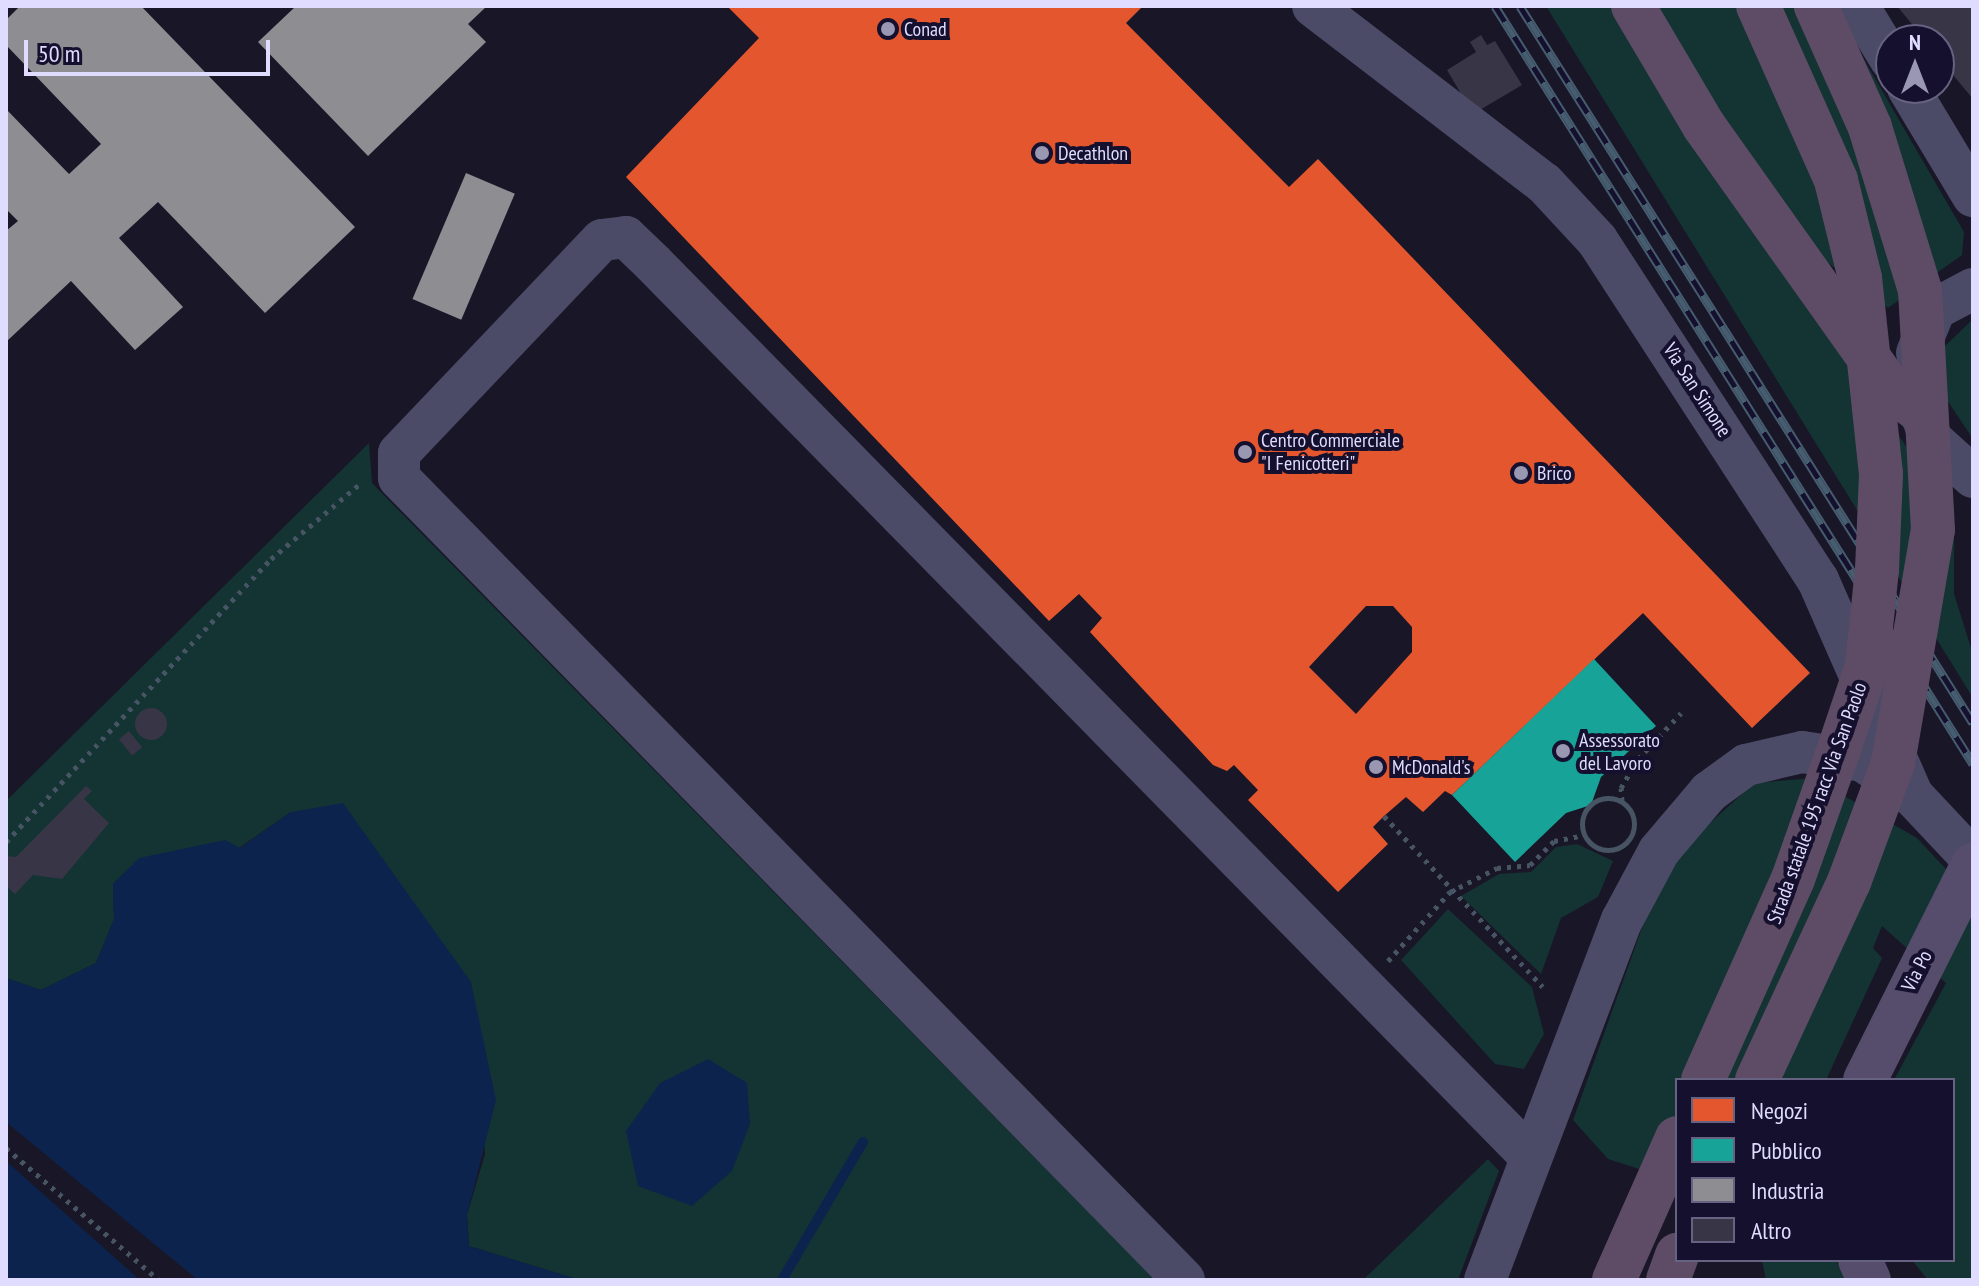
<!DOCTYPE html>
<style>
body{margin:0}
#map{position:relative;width:1979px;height:1286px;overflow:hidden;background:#191627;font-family:"PT Sans Narrow",sans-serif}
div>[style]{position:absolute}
.green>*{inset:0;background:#143333}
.water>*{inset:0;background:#0c244d}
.shops>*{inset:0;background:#e4572e}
.public>*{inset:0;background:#17a398}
.industry>*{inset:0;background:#8d8d92;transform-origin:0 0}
.stream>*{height:10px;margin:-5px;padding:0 5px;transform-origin:5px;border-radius:5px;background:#0c244d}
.building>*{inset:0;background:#383547;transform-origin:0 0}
.round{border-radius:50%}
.path>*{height:5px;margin-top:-2.5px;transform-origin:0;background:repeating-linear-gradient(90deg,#465464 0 4px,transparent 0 10px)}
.path>.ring{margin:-2.5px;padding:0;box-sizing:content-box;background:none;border:5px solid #465464;border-radius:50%}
.minor>*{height:42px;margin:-21px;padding:0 21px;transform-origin:21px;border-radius:21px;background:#4c4b67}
.major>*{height:44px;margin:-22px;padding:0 22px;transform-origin:22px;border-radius:22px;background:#554d6b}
.highway>*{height:44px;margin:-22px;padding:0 22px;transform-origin:22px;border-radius:22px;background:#5e4c66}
.rail>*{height:9px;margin-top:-4.5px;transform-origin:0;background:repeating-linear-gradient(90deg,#15102d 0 18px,#465c6f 0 36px);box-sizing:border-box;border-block:2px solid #465c6f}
.highway-bridge>*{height:44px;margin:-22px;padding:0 22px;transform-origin:22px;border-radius:22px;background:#5e4c66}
.dots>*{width:22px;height:22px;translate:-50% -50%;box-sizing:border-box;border:4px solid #15102d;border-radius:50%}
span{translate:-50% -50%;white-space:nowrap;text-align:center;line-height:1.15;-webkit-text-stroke:8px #15102d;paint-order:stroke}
.poi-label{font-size:20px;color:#dfdcff}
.left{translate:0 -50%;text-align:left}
.street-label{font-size:20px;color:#dfdcff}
.frame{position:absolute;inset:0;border:8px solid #dfdcff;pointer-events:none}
.legend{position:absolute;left:1675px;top:1078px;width:280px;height:184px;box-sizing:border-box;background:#15102d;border:2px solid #666281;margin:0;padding:10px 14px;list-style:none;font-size:24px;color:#dfdcff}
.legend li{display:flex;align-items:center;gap:16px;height:40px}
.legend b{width:40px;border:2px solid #666281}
.north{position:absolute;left:1875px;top:24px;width:80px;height:80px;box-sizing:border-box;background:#15102d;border:2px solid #666281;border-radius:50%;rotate:0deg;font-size:22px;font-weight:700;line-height:32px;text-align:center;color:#dfdcff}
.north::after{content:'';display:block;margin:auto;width:28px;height:36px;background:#9a97b3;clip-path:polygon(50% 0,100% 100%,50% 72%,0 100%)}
.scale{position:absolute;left:24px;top:40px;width:246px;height:36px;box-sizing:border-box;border:4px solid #dfdcff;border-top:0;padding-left:10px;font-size:24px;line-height:28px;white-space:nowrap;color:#dfdcff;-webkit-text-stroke:6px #15102d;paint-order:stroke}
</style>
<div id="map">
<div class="green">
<i style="clip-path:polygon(1546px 6px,1611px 6px,1954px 518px,1954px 594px,1973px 654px,1973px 698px)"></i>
<i style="clip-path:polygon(1657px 6px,1833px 6px,1964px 232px,1962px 255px,1888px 308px,1816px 254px,1741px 156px)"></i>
<i style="clip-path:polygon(1973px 319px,1973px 439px,1947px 400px,1943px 348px)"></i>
<i style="clip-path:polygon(369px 443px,372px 483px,1155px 1280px,580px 1280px,469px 1246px,467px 1215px,485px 1154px,471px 982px,423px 924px,291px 812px,239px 848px,139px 859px,113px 884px,114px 919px,96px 963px,41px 990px,6px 978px,6px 801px)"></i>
<i style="clip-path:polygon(1813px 778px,1917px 838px,1973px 898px,1973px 1280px,1928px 1280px,1912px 1260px,1953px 1260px,1953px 1080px,1894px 1080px,1946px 983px,1882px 926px,1873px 948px,1882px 958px,1826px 1080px,1677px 1080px,1677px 1181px,1608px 1159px,1573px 1120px,1652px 900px,1686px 845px,1754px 783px)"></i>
<i style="clip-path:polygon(1577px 844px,1613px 861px,1598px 897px,1561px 918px,1541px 974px,1461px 896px,1499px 874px,1531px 872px,1556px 847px)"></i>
<i style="clip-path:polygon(1448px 909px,1532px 987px,1544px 1034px,1524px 1069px,1495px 1064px,1401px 960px)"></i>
<i style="clip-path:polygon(1488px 1159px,1499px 1171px,1458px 1280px,1363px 1280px)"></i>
<i style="clip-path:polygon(1762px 1260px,1836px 1260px,1845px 1280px,1766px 1280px)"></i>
</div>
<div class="water">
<i style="clip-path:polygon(343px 803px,471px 982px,496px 1100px,467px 1215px,469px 1246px,580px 1280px,198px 1280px,6px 1122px,6px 978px,41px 990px,96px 963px,114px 919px,113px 884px,139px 858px,225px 840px,240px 848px,291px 812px)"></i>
<i style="clip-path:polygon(708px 1059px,747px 1083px,750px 1124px,732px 1171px,692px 1206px,638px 1186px,626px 1131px,660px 1083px)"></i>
<i style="clip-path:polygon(6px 1161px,140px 1280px,6px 1280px)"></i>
</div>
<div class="shops">
<i style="clip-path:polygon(evenodd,727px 6px,1143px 6px,1126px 23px,1289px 187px,1318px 159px,1810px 673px,1752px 728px,1643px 613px,1452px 795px,1445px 791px,1423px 812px,1406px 797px,1384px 816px,1373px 827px,1388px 844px,1338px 892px,1248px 800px,1258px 790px,1234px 765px,1227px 771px,1213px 765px,1090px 632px,1102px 618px,1079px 594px,1049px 621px,626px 177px,759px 38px,727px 6px,1366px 606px,1393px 606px,1412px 627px,1412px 652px,1356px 714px,1309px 667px,1366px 606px)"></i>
</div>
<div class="public">
<i style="clip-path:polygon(1594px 659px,1656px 726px,1601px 777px,1591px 805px,1566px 813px,1515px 862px,1452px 795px)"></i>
</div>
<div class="industry">
<i style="clip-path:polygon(20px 6px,141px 6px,355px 227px,265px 313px,158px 202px,119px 238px,183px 307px,135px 350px,71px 281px,6px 342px,6px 231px,18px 221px,6px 209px,6px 109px,69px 174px,101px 144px,6px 45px,6px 20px)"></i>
<i style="clip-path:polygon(296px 6px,487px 6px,468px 24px,486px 42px,368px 156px,258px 42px)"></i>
<i style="left:466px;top:173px;width:53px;height:137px;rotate:23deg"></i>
</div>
<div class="stream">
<i style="left:782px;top:1280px;width:160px;rotate:-59.6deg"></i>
</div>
<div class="building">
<i style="clip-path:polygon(1897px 6px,1973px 6px,1973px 99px,1939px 58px,1939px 40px,1925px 40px)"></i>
<i style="clip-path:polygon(1481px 35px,1487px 45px,1495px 41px,1522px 85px,1473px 114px,1447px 70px,1476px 52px,1470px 42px)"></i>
<i class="round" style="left:135px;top:708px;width:32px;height:32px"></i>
<i style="left:129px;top:731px;width:21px;height:13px;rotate:51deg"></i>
<i style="clip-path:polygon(86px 786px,92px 791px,84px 799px,109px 823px,62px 879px,33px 875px,15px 894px,6px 886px,6px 856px,16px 857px)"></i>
</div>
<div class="path">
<i class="ring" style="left:1582px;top:798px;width:47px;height:47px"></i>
<i style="left:1622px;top:801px;width:13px;rotate:-94deg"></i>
<i style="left:1621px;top:788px;width:34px;rotate:-60deg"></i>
<i style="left:1638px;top:759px;width:63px;rotate:-46.9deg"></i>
<i style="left:1384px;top:816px;width:233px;rotate:47.1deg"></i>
<i style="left:6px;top:842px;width:388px;rotate:-46.9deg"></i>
<i style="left:271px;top:559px;width:119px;rotate:-40.2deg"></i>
<i style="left:1388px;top:961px;width:93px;rotate:-48.1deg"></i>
<i style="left:1450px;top:892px;width:53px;rotate:-27.1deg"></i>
<i style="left:1497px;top:868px;width:33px;rotate:-5deg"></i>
<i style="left:1530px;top:865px;width:34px;rotate:-45deg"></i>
<i style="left:1554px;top:841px;width:32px;rotate:-11deg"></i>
<i style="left:6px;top:1148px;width:202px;rotate:40.8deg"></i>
</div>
<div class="minor">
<i style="left:1313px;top:6px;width:291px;rotate:37.5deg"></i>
<i style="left:1544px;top:183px;width:78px;rotate:47.1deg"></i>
<i style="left:1597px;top:240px;width:406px;rotate:57deg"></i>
<i style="left:1818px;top:580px;width:236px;rotate:66.3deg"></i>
<i style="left:1913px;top:796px;width:88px;rotate:46.8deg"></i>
<i style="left:1858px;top:6px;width:63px;rotate:58.6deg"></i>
<i style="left:1908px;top:88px;width:126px;rotate:59deg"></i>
<i style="left:1917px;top:353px;width:48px;rotate:-67.8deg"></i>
<i style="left:1935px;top:309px;width:43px;rotate:-27.8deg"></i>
<i style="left:1921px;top:414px;width:26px;rotate:69deg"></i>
<i style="left:1930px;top:438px;width:58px;rotate:42.2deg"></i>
<i style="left:1184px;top:1280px;width:1122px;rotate:-134.39deg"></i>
<i style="left:399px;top:478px;width:25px;rotate:-90deg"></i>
<i style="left:399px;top:453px;width:294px;rotate:-46.4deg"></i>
<i style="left:602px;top:240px;width:24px;rotate:-7deg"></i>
<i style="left:626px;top:237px;width:37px;rotate:44deg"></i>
<i style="left:653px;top:263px;width:1253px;rotate:45.52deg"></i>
<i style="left:1485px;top:1280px;width:385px;rotate:-69.2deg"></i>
<i style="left:1622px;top:920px;width:78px;rotate:-61.8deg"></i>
<i style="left:1659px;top:851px;width:77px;rotate:-49.7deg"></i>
<i style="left:1709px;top:792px;width:46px;rotate:-36.1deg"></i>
<i style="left:1746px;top:765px;width:57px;rotate:-13.1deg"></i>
<i style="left:1802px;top:752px;width:62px;rotate:8.4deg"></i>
<i style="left:1863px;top:761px;width:60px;rotate:34.8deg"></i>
</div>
<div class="major">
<i style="left:1865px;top:1080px;width:241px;rotate:-63.4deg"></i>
<i style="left:1860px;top:1260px;width:22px;rotate:66deg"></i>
</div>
<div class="highway">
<i style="left:1633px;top:6px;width:139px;rotate:59.4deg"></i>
<i style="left:1704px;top:126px;width:323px;rotate:54.6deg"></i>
<i style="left:1891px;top:389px;width:37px;rotate:38deg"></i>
<i style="left:1614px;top:1280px;width:155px;rotate:-66.1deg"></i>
<i style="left:1668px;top:1280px;width:27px;rotate:-70deg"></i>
</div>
<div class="rail">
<i style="left:1495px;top:6px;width:896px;rotate:57.76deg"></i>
<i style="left:1520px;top:6px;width:848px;rotate:57.72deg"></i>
</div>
<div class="highway-bridge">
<i style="left:1703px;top:1080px;width:220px;rotate:-65.9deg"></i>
<i style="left:1793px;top:879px;width:132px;rotate:-70.5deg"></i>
<i style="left:1837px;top:755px;width:94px;rotate:-71.4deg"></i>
<i style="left:1867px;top:666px;width:97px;rotate:-84.1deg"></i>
<i style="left:1877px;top:570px;width:96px;rotate:-87.6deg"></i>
<i style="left:1881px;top:474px;width:197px;rotate:-96.1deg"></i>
<i style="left:1860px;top:278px;width:101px;rotate:-103.8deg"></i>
<i style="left:1836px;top:180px;width:191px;rotate:-114.1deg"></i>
<i style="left:1757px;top:1080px;width:218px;rotate:-65.1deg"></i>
<i style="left:1849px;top:882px;width:127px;rotate:-69.7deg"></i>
<i style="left:1893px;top:763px;width:236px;rotate:-80.3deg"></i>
<i style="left:1933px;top:530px;width:240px;rotate:-93.1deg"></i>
<i style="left:1920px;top:290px;width:170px;rotate:-107.1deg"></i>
<i style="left:1870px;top:127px;width:133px;rotate:-114.1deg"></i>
</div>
<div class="dots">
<i style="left:888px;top:29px;background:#9a97b3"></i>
<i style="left:1042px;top:153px;background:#9a97b3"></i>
<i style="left:1245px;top:452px;background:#9a97b3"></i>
<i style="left:1521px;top:473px;background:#9a97b3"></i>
<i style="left:1563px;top:751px;background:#9a97b3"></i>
<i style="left:1376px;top:767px;background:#9a97b3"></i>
</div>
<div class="poi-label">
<span class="left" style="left:904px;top:29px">Conad</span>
<span class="left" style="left:1058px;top:153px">Decathlon</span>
<span class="left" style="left:1261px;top:452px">Centro Commerciale<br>"I Fenicotteri"</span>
<span class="left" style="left:1537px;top:473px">Brico</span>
<span class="left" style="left:1579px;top:752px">Assessorato<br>del Lavoro</span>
<span class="left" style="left:1392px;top:767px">McDonald's</span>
</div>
<div class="street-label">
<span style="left:1697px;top:390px;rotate:57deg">Via San Simone</span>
<span style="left:1817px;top:803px;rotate:-70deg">Strada statale 195 racc Via San Paolo</span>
<span style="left:1917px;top:971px;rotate:-63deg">Via Po</span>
</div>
<div class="frame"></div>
<ul class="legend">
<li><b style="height:22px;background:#e4572e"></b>Negozi</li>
<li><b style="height:22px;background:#17a398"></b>Pubblico</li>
<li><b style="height:22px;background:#8d8d92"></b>Industria</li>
<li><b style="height:22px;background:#383547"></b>Altro</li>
</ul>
<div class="north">N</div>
<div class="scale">50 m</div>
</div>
